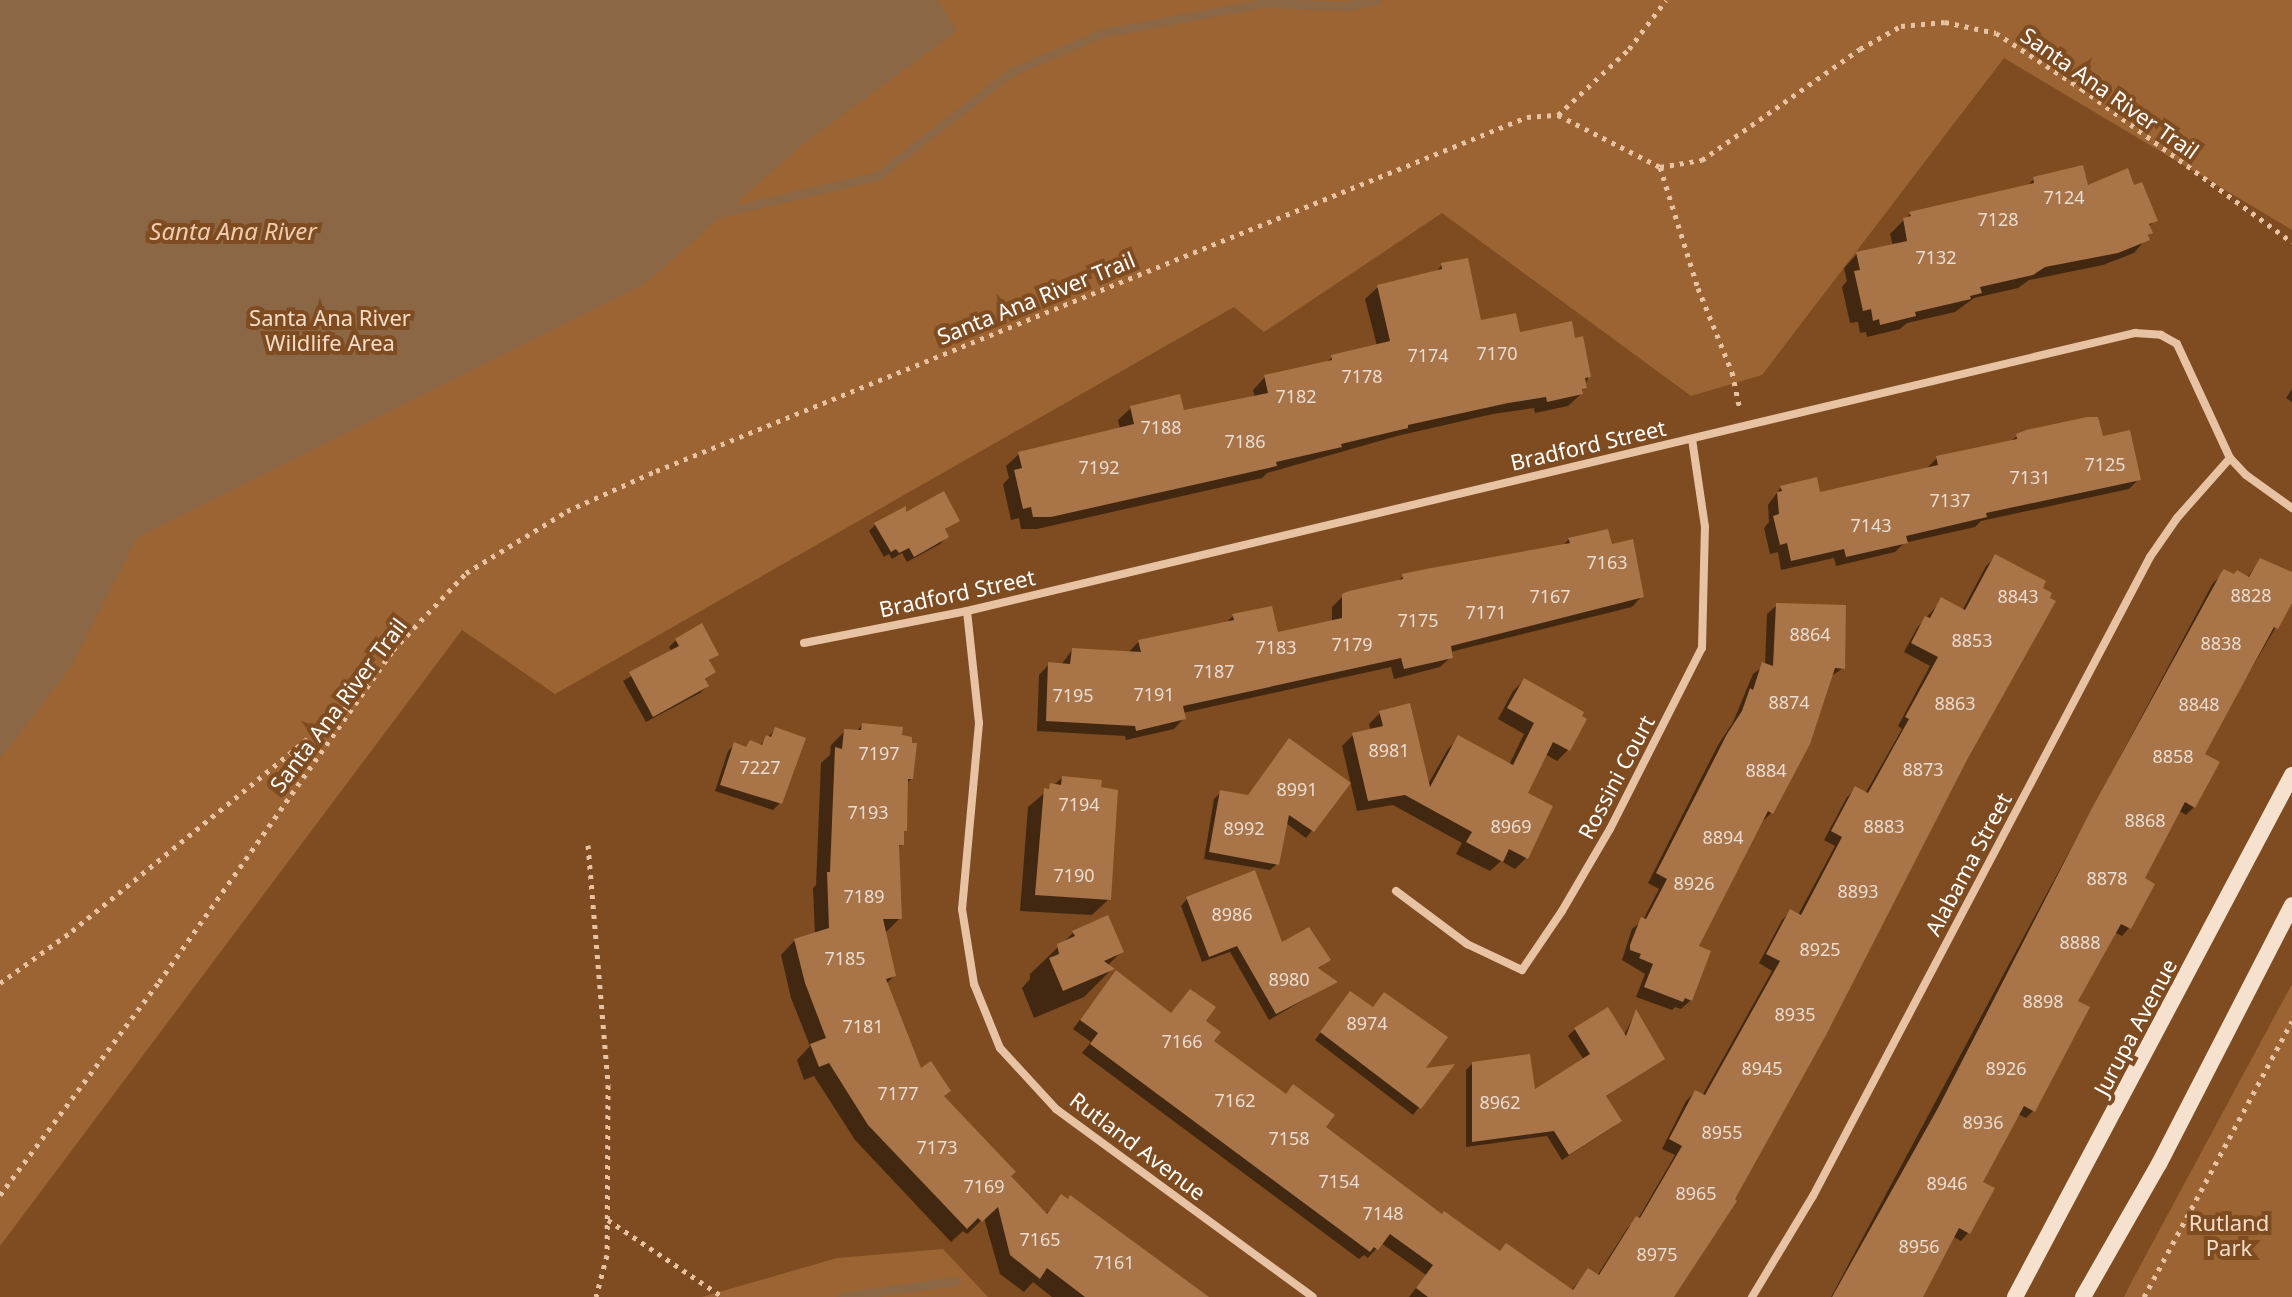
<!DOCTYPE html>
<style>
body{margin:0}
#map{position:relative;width:2292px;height:1297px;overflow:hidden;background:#7e4c20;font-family:"Noto Sans",sans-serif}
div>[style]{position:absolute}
.green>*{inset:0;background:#9c6432}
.water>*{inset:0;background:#8c6746}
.shadow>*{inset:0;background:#0007}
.stream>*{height:9px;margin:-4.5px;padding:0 4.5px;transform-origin:4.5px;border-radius:4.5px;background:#8c6746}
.building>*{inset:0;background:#a87448}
.path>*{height:5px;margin-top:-2.5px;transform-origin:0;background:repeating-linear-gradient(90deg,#e7c3a4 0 4px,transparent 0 10px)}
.street>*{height:8px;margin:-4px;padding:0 4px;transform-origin:4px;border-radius:4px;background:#e7c3a4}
.secondary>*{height:16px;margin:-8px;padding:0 8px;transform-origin:8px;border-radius:8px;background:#f6e1ce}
span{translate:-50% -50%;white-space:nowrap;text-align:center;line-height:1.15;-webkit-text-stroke:8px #7e4c20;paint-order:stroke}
.number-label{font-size:18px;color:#e9dcd1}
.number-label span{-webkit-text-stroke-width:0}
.street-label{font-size:22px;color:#fff}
.park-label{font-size:22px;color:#f6dcc7}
.water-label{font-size:24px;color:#efccaf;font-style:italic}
</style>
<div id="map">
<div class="green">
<i style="clip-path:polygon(0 0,2292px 0,2292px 230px,2004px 58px,1762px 375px,1691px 396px,1442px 213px,1264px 332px,1234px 307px,555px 694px,462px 630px,0 1246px)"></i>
<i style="clip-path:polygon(2292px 984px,2292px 1297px,2124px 1297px,2133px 1279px)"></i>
<i style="clip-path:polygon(943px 1249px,988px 1297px,702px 1297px,837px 1258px)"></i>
</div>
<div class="water">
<i style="clip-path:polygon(0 0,938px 0,957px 31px,801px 146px,645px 284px,137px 538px,71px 667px,0 759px)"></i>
</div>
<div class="shadow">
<i style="clip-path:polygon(2034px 179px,2086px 187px,2133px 188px,2155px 220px,2148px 227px,2151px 233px,2134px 253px,2103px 265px,2029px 280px,2018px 288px,1974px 298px,1955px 312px,1907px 323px,1900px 329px,1867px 337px,1866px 332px,1860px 333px,1858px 322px,1850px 323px,1842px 287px,1847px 281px,1844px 268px,1857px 254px,1893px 246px,1890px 234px,1910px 214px,2026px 187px)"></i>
<i style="clip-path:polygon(1442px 265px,1480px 323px,1519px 334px,1574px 340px,1589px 376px,1581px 394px,1568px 406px,1535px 413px,1534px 408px,1493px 414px,1397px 436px,1267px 473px,1262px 478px,1037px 529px,1021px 529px,1019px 518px,1011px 520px,1003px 484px,1009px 478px,1006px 466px,1019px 454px,1120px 429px,1118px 420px,1131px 408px,1183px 412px,1255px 398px,1253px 390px,1265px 377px,1325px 364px,1332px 357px,1377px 346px,1365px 299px,1378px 287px,1435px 273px)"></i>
<i style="clip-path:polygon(2292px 389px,2292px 402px,2286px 398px)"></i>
<i style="clip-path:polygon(2017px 436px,2101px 439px,2139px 479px,2129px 489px,1981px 521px,1975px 527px,1904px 543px,1895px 552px,1836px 566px,1834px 558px,1781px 570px,1778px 552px,1770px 554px,1764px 528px,1769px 522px,1768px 505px,1781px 487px,1818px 494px,1926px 469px,1937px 458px,2010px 442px)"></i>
<i style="clip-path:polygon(905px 515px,958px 520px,943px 531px,946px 537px,940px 544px,907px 562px,902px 553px,892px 559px,889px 554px,884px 557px,869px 531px,876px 524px)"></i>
<i style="clip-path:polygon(1569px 539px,1610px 547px,1642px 596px,1632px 607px,1450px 652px,1451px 657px,1440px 667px,1394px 679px,1391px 667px,1183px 713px,1184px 718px,1174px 729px,1126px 740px,1125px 736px,1037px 731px,1039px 675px,1049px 664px,1061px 665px,1072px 650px,1128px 653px,1139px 641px,1226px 623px,1233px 616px,1276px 634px,1332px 622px,1332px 607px,1343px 596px,1397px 582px,1403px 576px,1562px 547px)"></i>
<i style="clip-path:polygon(1995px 557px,1967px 757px,1732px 1200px,1735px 1202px,1673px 1297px,1409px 1297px,1426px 1275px,1381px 1243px,1368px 1258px,1364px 1255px,1359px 1259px,1082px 1053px,1091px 1042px,1073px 1029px,1108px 982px,1170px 1014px,1203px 1021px,1212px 1041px,1442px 1216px,1499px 1253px,1571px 1291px,1588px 1270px,1597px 1276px,1628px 1227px,1638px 1219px,1675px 1155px,1662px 1149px,1686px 1101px,1695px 1092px,1702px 1096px,1772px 971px,1759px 963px,1782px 920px,1791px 911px,1798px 915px,1835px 846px,1824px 840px,1847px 797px,1856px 788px,1865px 794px,1902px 729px,1898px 726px,1930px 666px,1904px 652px,1917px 628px,1942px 600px,1962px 611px,1986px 566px)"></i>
<i style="clip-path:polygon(2260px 561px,2292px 575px,2292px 599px,2202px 754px,2194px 807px,2186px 815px,2178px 810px,2142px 879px,2129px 928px,2122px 936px,2114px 932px,2075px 1002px,2033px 1111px,2026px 1118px,2018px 1114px,1980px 1183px,1968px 1233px,1961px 1241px,1952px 1236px,1921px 1297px,1831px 1297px,2213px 583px,2225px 572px,2247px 578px)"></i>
<i style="clip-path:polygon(1777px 605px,1843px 668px,1830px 677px,1772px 812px,1762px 822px,1696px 947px,1691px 1000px,1681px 1009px,1675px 1007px,1672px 1010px,1636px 997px,1645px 974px,1622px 960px,1632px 929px,1643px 920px,1659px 889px,1648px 883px,1718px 745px,1733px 722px,1753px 674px,1765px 665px,1767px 614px)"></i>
<i style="clip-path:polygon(676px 640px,717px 654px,708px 662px,714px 672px,704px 681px,707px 686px,700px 693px,646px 722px,623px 681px,672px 652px,669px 647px)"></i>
<i style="clip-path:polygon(1524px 680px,1568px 750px,1557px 761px,1545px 754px,1526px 794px,1526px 858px,1515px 869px,1501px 861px,1490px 871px,1456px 854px,1462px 843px,1393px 805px,1357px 811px,1342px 746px,1353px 735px,1371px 731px,1369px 724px,1380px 713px,1427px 786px,1448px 749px,1459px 738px,1509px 765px,1524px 734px,1498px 719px,1513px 691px)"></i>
<i style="clip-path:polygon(862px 725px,911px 779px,906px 784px,902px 844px,897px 848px,900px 918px,885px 933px,894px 976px,886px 984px,920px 1071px,1045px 1215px,1062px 1197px,1205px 1297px,1052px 1297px,1033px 1282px,1024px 1292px,1000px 1274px,984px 1218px,967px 1234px,963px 1231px,951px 1242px,855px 1140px,814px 1076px,804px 1080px,797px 1060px,810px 1046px,791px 998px,781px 955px,795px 940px,815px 934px,813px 888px,816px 885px,821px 763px,830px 755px,831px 745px,845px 731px,856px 732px)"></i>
<i style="clip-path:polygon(775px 730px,780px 803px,773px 810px,715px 791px,728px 751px,734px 745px,745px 748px,759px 746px)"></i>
<i style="clip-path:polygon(1062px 778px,1109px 899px,1092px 915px,1020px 911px,1028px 807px)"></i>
<i style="clip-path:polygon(1349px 784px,1306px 838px,1286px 823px,1277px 864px,1270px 870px,1204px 859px,1214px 799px,1221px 792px,1247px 797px)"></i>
<i style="clip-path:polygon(1187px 899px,1281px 945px,1328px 960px,1317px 970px,1335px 982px,1269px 1020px,1230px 952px,1202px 962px,1181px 906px)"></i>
<i style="clip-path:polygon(1074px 932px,1122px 951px,1107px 966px,1112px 969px,1084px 997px,1034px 1018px,1022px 988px,1030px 979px,1030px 974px)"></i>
<i style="clip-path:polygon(1350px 993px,1422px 1071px,1450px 1067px,1413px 1115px,1315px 1040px)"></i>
<i style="clip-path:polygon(1636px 1012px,1663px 1059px,1605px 1097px,1620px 1120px,1613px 1127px,1562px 1160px,1547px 1136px,1466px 1147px,1466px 1070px,1473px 1063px,1533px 1093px,1584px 1060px,1568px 1036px,1575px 1029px,1624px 1035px)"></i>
</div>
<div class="stream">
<i style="left:719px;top:213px;width:162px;rotate:-13.2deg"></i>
<i style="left:877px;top:176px;width:170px;rotate:-37.8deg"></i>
<i style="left:1011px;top:72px;width:100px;rotate:-23deg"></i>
<i style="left:1103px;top:33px;width:165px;rotate:-10.5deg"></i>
<i style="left:1265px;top:3px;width:83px;rotate:2.1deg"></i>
<i style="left:1348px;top:6px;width:29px;rotate:-12deg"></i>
<i style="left:842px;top:1297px;width:115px;rotate:-8deg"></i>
</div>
<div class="building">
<i style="clip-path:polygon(2083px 165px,2088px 185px,2128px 168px,2134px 185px,2142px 182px,2158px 221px,2149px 224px,2153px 233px,2148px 235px,2150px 240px,2118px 253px,2045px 267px,2033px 275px,1980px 287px,1982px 293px,1970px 296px,1971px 299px,1915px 312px,1916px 316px,1880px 325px,1879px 319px,1873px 321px,1871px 309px,1863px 311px,1854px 271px,1860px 270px,1856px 252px,1907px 241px,1903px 218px,1911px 216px,1909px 212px,2034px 183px,2033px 177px)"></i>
<i style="clip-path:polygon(1468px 258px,1481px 320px,1516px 313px,1520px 332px,1572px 321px,1575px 338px,1583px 336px,1591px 377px,1585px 378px,1587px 388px,1582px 389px,1583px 394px,1547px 402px,1546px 397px,1508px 403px,1408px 425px,1408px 428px,1341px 444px,1342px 447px,1276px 462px,1277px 466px,1051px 517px,1033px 517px,1031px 507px,1023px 509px,1014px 470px,1022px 468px,1018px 452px,1134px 424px,1130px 406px,1180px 394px,1184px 410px,1268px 393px,1264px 375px,1332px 360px,1331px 355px,1390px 341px,1377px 285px,1442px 269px,1441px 263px)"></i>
<i style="clip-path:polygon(2087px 417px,2098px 417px,2103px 436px,2130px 430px,2141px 480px,1986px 513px,1987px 517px,1906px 536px,1908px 543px,1846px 557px,1844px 549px,1791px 561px,1787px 543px,1780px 545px,1773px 516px,1779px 514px,1777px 492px,1782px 491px,1780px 486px,1817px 477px,1820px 492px,1938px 465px,1936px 456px,2017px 439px,2016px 434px,2026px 430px)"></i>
<i style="clip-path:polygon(944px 491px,960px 521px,945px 529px,949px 537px,914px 557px,909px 548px,899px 553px,896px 549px,891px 552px,874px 523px,906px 506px,906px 512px)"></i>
<i style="clip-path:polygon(1608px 529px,1612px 544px,1633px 539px,1644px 597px,1451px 646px,1453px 658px,1404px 669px,1401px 658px,1183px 706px,1186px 719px,1136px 731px,1135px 726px,1046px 721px,1048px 662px,1070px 664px,1072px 648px,1141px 652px,1138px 640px,1234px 620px,1232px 614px,1272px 606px,1278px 632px,1342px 618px,1342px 594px,1349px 591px,1403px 579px,1402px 574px,1426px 569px,1570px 543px,1568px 538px)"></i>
<i style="clip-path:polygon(1995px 554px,2046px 581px,2043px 588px,2052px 593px,2050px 598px,2056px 601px,1968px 758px,1825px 1037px,1735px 1199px,1737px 1201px,1674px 1297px,1428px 1297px,1416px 1288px,1433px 1265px,1390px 1234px,1378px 1250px,1374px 1247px,1370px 1252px,1090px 1044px,1098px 1033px,1080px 1020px,1116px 970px,1171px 1013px,1190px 989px,1216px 1007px,1206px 1021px,1221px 1032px,1214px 1041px,1286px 1094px,1293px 1084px,1335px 1115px,1326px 1127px,1442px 1214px,1444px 1211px,1500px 1251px,1506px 1243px,1573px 1290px,1588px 1268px,1599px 1275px,1636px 1216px,1640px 1218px,1682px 1146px,1669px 1139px,1695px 1090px,1705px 1095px,1780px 961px,1766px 954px,1790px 909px,1801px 915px,1842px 837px,1831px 831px,1855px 786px,1868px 793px,1909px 719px,1905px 717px,1938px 657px,1911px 643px,1925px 616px,1930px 618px,1941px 597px,1965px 610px)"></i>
<i style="clip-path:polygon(2260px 558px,2292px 572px,2292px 603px,2278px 629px,2274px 627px,2205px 754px,2220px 762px,2195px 808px,2185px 802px,2145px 878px,2155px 884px,2131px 929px,2121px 924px,2078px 1001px,2090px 1007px,2035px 1112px,2024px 1106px,1983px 1182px,1995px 1188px,1970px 1234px,1959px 1228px,1923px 1297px,1832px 1297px,1938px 1108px,2092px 808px,2221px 573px,2224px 569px,2234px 574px,2237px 570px,2249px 577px)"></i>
<i style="clip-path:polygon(1776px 603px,1846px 605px,1845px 669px,1835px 668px,1810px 744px,1773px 814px,1768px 811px,1699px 946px,1711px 951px,1692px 1001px,1685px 998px,1683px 1002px,1644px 987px,1653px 964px,1639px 958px,1641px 954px,1630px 950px,1630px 945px,1641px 917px,1646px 919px,1667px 879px,1656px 873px,1727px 734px,1742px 711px,1750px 688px,1753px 690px,1762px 662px,1773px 666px)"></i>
<i style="clip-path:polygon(702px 623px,719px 655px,709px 660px,716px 672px,705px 679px,709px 686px,653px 717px,629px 672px,679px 646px,675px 639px)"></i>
<i style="clip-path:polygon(1524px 678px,1584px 712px,1582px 716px,1587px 719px,1570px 751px,1553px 742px,1528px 793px,1553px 806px,1528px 859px,1509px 849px,1503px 862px,1466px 842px,1472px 832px,1405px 795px,1368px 801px,1352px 733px,1383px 726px,1379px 711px,1410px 703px,1430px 787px,1458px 735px,1513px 765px,1534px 723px,1507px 708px)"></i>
<i style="clip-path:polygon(862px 723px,903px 727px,902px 735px,912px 737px,912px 743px,917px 743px,913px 779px,908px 779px,907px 831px,904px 831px,904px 845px,899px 845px,902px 919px,883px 919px,896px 976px,886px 979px,921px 1068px,931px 1061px,951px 1091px,944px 1096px,1016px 1172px,1011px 1176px,1047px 1214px,1061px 1194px,1068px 1199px,1070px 1195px,1209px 1297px,1085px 1297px,1047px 1268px,1040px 1279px,1010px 1255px,998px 1207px,982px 1222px,978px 1218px,967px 1229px,868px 1125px,829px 1063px,819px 1067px,810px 1044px,826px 1038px,805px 983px,794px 939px,829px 928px,827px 872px,830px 872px,835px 747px,842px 749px,844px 729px,861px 730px)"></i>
<i style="clip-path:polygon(775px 727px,806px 738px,782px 804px,720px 785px,734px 742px,746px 747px,750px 740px,762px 745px,766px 735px,771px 737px)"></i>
<i style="clip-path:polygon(1289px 738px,1351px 783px,1314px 832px,1289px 815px,1279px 865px,1209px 852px,1220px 790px,1248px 795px)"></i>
<i style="clip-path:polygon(1062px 776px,1102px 780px,1101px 787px,1118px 790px,1111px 900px,1035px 895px,1044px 788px,1049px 789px,1050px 783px,1061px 785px)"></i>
<i style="clip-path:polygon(1255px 870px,1282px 942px,1309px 927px,1331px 960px,1318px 968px,1338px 982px,1276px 1014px,1237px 946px,1209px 957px,1186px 897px)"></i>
<i style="clip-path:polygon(1108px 915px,1124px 952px,1104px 961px,1115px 969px,1063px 991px,1049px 958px,1059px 954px,1057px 944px,1075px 936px,1072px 931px)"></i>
<i style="clip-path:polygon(1350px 991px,1373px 1007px,1384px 992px,1448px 1037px,1426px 1068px,1455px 1064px,1421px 1109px,1320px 1032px)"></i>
<i style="clip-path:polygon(1608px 1007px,1626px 1036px,1636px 1009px,1665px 1059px,1606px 1096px,1622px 1121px,1569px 1155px,1554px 1131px,1472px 1142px,1472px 1062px,1530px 1054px,1535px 1089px,1590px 1054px,1574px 1028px)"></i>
</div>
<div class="path">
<i style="left:1558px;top:115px;width:97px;rotate:-42.9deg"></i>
<i style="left:1629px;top:49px;width:61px;rotate:-52.9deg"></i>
<i style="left:1660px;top:167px;width:127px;rotate:72.6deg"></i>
<i style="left:1698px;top:288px;width:91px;rotate:68deg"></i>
<i style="left:1732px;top:372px;width:38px;rotate:78deg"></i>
<i style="left:588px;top:845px;width:241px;rotate:85.2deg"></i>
<i style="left:608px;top:1085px;width:170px;rotate:90.3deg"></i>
<i style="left:607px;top:1255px;width:43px;rotate:104.7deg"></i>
<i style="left:0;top:983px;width:89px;rotate:-35.8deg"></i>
<i style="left:72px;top:931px;width:367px;rotate:-39.2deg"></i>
<i style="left:0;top:1195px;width:266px;rotate:-53.3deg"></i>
<i style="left:159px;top:982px;width:406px;rotate:-54.8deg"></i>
<i style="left:393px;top:650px;width:106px;rotate:-46.5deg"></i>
<i style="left:466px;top:573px;width:119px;rotate:-31.5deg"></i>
<i style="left:567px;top:511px;width:98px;rotate:-24.2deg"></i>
<i style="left:656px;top:471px;width:940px;rotate:-22.12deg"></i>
<i style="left:1527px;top:117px;width:31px;rotate:-4deg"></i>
<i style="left:1558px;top:115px;width:114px;rotate:27deg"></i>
<i style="left:1660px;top:167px;width:43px;rotate:-9.5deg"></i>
<i style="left:1702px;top:160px;width:193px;rotate:-35.1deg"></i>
<i style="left:1860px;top:49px;width:47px;rotate:-29.3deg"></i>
<i style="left:1901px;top:26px;width:44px;rotate:-5.2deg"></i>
<i style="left:1945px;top:22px;width:52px;rotate:12.2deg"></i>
<i style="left:1996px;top:33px;width:103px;rotate:33.1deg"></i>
<i style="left:2082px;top:89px;width:260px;rotate:36.1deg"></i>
<i style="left:608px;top:1220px;width:138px;rotate:33.8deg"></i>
<i style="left:2144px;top:1297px;width:313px;rotate:-61.8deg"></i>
</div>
<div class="street">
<i style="left:967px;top:611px;width:113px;rotate:83.9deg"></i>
<i style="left:979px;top:723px;width:187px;rotate:95.2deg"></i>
<i style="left:962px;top:909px;width:76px;rotate:80.9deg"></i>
<i style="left:974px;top:984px;width:69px;rotate:67.9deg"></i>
<i style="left:1000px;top:1048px;width:83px;rotate:47.4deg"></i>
<i style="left:1056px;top:1109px;width:318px;rotate:36.2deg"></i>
<i style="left:804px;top:643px;width:166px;rotate:-11.1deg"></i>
<i style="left:967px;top:611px;width:1201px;rotate:-13.39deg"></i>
<i style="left:2135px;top:333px;width:26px;rotate:4deg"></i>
<i style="left:2161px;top:335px;width:18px;rotate:29deg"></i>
<i style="left:2177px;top:344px;width:126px;rotate:65.1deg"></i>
<i style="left:2230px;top:458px;width:23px;rotate:47deg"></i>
<i style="left:2246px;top:475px;width:57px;rotate:35.7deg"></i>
<i style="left:1396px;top:891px;width:89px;rotate:36.7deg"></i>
<i style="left:1467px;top:944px;width:61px;rotate:25.3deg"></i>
<i style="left:1522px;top:970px;width:71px;rotate:-55.9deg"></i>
<i style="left:1562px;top:911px;width:95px;rotate:-59.7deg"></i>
<i style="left:1610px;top:829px;width:203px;rotate:-63.1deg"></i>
<i style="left:1702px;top:648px;width:121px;rotate:-88.6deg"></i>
<i style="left:1705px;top:527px;width:89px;rotate:-98.4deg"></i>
<i style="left:1752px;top:1297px;width:118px;rotate:-58.9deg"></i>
<i style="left:1813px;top:1196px;width:722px;rotate:-62.19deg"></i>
<i style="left:2150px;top:557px;width:47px;rotate:-55.3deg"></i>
<i style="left:2177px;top:518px;width:80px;rotate:-48.5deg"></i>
</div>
<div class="secondary">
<i style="left:2015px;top:1297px;width:591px;rotate:-62.05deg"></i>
<i style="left:2083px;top:1297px;width:153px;rotate:-60.3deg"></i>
<i style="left:2159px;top:1164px;width:291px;rotate:-62.8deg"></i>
</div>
<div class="number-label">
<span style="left:2064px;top:197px">7124</span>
<span style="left:1998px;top:219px">7128</span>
<span style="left:1936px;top:257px">7132</span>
<span style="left:1497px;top:353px">7170</span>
<span style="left:1428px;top:355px">7174</span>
<span style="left:1362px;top:376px">7178</span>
<span style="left:1296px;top:396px">7182</span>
<span style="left:1161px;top:427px">7188</span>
<span style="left:1245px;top:441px">7186</span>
<span style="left:2105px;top:464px">7125</span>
<span style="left:1099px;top:467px">7192</span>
<span style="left:2030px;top:477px">7131</span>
<span style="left:1950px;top:500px">7137</span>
<span style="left:1871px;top:525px">7143</span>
<span style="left:1607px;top:562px">7163</span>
<span style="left:2251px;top:595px">8828</span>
<span style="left:1550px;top:596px">7167</span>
<span style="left:2018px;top:596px">8843</span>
<span style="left:1486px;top:612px">7171</span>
<span style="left:1418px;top:620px">7175</span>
<span style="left:1810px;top:634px">8864</span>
<span style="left:1972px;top:640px">8853</span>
<span style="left:2221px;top:643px">8838</span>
<span style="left:1352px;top:644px">7179</span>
<span style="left:1276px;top:647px">7183</span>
<span style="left:1214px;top:671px">7187</span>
<span style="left:1154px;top:694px">7191</span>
<span style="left:1073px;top:695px">7195</span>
<span style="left:1789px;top:702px">8874</span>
<span style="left:1955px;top:703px">8863</span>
<span style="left:2199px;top:704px">8848</span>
<span style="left:1389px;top:750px">8981</span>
<span style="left:879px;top:753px">7197</span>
<span style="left:2173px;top:756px">8858</span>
<span style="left:760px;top:767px">7227</span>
<span style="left:1923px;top:769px">8873</span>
<span style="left:1766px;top:770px">8884</span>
<span style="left:1297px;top:789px">8991</span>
<span style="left:1079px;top:804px">7194</span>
<span style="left:868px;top:812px">7193</span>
<span style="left:2145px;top:820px">8868</span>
<span style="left:1511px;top:826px">8969</span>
<span style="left:1884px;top:826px">8883</span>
<span style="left:1244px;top:828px">8992</span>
<span style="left:1723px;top:837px">8894</span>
<span style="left:1074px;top:875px">7190</span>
<span style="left:2107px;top:878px">8878</span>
<span style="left:1694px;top:883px">8926</span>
<span style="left:1858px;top:891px">8893</span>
<span style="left:864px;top:896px">7189</span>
<span style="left:1232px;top:914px">8986</span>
<span style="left:2080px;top:942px">8888</span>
<span style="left:1820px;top:949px">8925</span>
<span style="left:845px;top:958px">7185</span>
<span style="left:1289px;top:979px">8980</span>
<span style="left:2043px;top:1001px">8898</span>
<span style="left:1795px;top:1014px">8935</span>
<span style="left:1367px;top:1023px">8974</span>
<span style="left:863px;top:1026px">7181</span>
<span style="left:1182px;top:1041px">7166</span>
<span style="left:1762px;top:1068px">8945</span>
<span style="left:2006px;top:1068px">8926</span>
<span style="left:898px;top:1093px">7177</span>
<span style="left:1235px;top:1100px">7162</span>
<span style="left:1500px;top:1102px">8962</span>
<span style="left:1983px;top:1122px">8936</span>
<span style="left:1722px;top:1132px">8955</span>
<span style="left:1289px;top:1138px">7158</span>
<span style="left:937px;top:1147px">7173</span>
<span style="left:1339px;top:1181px">7154</span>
<span style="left:1947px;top:1183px">8946</span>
<span style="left:984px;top:1186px">7169</span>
<span style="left:1696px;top:1193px">8965</span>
<span style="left:1383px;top:1213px">7148</span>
<span style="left:1040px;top:1239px">7165</span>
<span style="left:1919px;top:1246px">8956</span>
<span style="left:1657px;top:1254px">8975</span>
<span style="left:1114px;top:1262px">7161</span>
</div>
<div class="street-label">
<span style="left:2110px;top:93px;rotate:35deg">Santa Ana River Trail</span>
<span style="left:1036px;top:298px;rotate:-22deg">Santa Ana River Trail</span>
<span style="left:1588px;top:445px;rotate:-13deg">Bradford Street</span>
<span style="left:957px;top:593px;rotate:-12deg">Bradford Street</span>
<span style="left:338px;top:705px;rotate:-53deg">Santa Ana River Trail</span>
<span style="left:1616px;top:777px;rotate:-62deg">Rossini Court</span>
<span style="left:1968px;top:864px;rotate:-62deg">Alabama Street</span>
<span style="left:2135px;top:1027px;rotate:-62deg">Jurupa Avenue</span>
<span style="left:1138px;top:1146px;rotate:37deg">Rutland Avenue</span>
</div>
<div class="park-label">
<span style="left:330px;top:330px">Santa Ana River<br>Wildlife Area</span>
<span style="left:2229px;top:1235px">Rutland<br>Park</span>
</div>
<div class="water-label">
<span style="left:233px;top:231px">Santa Ana River</span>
</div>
</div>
